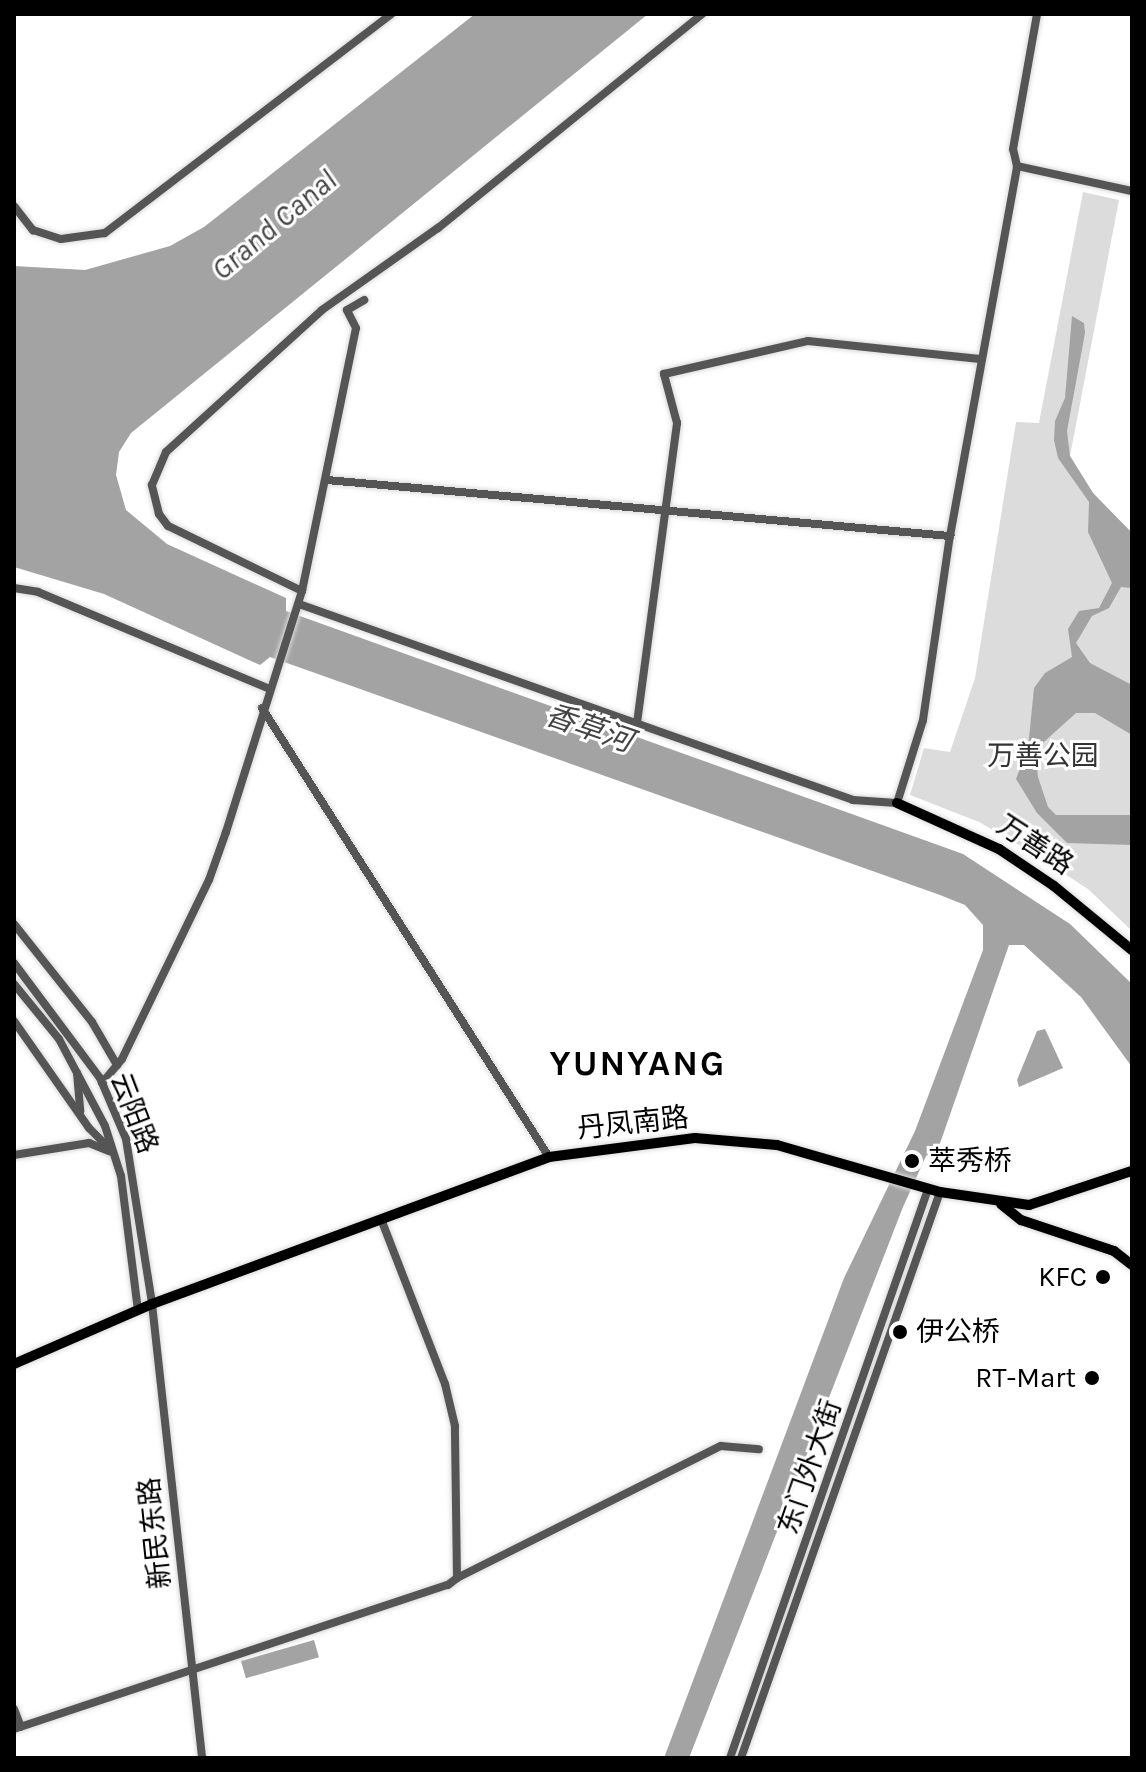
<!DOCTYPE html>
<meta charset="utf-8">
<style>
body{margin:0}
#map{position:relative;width:1146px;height:1772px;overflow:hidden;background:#fff;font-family:Karla,"Noto Sans SC",sans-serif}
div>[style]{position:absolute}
.green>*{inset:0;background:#dcdcdc}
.water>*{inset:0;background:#a3a3a3;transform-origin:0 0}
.roads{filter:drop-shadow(0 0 2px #dbdbdb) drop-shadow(0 0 2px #dbdbdb)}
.minor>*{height:8px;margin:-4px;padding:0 4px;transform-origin:4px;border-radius:4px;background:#555}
.major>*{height:10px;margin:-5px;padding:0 5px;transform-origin:5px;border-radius:5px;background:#000}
.dots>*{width:22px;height:22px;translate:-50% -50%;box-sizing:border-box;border:4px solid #fff;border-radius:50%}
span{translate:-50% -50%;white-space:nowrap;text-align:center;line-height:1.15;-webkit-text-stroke:6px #fff;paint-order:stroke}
.park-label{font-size:28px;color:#333}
.street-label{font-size:28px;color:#000}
.poi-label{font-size:28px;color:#000}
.left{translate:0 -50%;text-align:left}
.right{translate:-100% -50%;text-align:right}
.water-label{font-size:30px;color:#444;font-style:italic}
.district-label{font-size:36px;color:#000;font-weight:700;letter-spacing:2px}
.frame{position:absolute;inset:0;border:16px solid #000;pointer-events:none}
</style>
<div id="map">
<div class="green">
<i style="clip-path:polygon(1083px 192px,1119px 200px,1070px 456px,1093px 493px,1132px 533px,1132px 931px,1088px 889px,1031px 852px,979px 822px,910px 795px,924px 748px,950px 752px,975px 678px,1016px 422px,1039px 423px)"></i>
</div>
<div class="water">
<i style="clip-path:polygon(475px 14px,648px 14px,131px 433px,119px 452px,116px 475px,126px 510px,167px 544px,286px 598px,286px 611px,963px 854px,1070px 924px,1132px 984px,1132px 1067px,1081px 997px,1024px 945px,1009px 945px,944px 1132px,939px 1146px,926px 1156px,903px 1207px,689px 1758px,664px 1758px,844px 1278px,915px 1131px,983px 950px,983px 925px,965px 905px,940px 895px,270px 657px,260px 665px,104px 594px,14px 567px,14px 266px,85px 270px,170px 246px,204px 227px)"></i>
<i style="clip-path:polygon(1072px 316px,1084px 323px,1085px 333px,1067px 431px,1070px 456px,1093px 493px,1132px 533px,1132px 588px,1121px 587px,1109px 608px,1092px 616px,1076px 643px,1090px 663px,1132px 685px,1132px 735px,1095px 713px,1076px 713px,1035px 750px,1038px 777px,1048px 807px,1056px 815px,1132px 815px,1132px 845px,1067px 843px,1037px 813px,1016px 779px,1028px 748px,1034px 688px,1045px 673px,1072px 657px,1068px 629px,1079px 611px,1099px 608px,1112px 583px,1088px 532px,1089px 502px,1058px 458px,1054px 440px,1055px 421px,1065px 398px)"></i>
<i style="clip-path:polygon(1045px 1029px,1063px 1068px,1019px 1087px,1017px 1080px,1037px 1031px)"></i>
<i style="left:314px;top:1640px;width:18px;height:76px;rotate:74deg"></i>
</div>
<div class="roads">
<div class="minor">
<i style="left:1017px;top:166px;width:118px;rotate:12.3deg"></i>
<i style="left:14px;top:206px;width:31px;rotate:52deg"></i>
<i style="left:33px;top:230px;width:29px;rotate:18deg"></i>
<i style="left:61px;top:239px;width:44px;rotate:-7.8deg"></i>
<i style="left:105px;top:233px;width:360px;rotate:-37.4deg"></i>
<i style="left:327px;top:480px;width:626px;rotate:5.14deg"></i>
<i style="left:14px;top:588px;width:24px;rotate:9deg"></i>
<i style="left:38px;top:592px;width:249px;rotate:22.7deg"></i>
<i style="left:302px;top:591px;width:149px;rotate:-154.1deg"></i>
<i style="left:168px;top:526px;width:15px;rotate:-127deg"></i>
<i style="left:159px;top:514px;width:30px;rotate:-104deg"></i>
<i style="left:152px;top:485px;width:36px;rotate:-67deg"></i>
<i style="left:166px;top:452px;width:211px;rotate:-42.3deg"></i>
<i style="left:322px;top:310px;width:142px;rotate:-35.3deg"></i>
<i style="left:438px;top:228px;width:340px;rotate:-39deg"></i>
<i style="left:299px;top:604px;width:588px;rotate:19.48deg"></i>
<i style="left:853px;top:800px;width:44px;rotate:3.9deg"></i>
<i style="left:897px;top:803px;width:87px;rotate:-72.6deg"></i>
<i style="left:923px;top:720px;width:186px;rotate:-81.7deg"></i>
<i style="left:950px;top:536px;width:376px;rotate:-79.7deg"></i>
<i style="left:1017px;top:166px;width:17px;rotate:-103deg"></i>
<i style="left:1013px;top:149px;width:137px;rotate:-79.9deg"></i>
<i style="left:262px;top:708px;width:533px;rotate:57.41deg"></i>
<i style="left:637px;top:723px;width:303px;rotate:-82.4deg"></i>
<i style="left:677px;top:423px;width:51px;rotate:-104.9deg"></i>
<i style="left:664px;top:374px;width:148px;rotate:-12.9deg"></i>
<i style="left:808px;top:341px;width:173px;rotate:6deg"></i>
<i style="left:14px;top:924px;width:125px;rotate:51.5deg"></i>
<i style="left:92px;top:1022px;width:50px;rotate:59.8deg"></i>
<i style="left:14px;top:963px;width:144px;rotate:53.2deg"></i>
<i style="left:100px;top:1078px;width:66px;rotate:66.9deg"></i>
<i style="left:126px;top:1139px;width:167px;rotate:81deg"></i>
<i style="left:152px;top:1304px;width:457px;rotate:83.7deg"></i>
<i style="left:14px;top:984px;width:71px;rotate:50.7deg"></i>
<i style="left:59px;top:1039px;width:98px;rotate:62.1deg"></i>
<i style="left:105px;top:1126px;width:52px;rotate:72.3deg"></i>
<i style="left:121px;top:1176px;width:135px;rotate:82.8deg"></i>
<i style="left:14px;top:1021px;width:131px;rotate:55deg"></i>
<i style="left:89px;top:1128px;width:30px;rotate:45deg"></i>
<i style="left:77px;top:1073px;width:38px;rotate:85deg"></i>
<i style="left:102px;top:1083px;width:31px;rotate:-50deg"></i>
<i style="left:122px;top:1059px;width:199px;rotate:-64.1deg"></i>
<i style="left:209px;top:880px;width:51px;rotate:-70.5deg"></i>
<i style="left:226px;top:832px;width:253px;rotate:-72.5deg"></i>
<i style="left:302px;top:591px;width:268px;rotate:-78.4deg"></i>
<i style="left:356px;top:328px;width:20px;rotate:-117deg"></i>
<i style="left:347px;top:310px;width:20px;rotate:-30deg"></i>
<i style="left:14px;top:1155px;width:76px;rotate:-9.1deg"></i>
<i style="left:89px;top:1143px;width:22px;rotate:22deg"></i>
<i style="left:457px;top:1578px;width:295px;rotate:-26.6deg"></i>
<i style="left:721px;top:1446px;width:38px;rotate:5deg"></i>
<i style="left:14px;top:1709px;width:19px;rotate:69deg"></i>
<i style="left:14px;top:1729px;width:457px;rotate:-18.4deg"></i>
<i style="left:448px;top:1585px;width:11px;rotate:-38deg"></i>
<i style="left:457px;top:1578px;width:152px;rotate:-90.8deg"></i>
<i style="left:455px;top:1426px;width:43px;rotate:-103.4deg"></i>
<i style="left:445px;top:1384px;width:177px;rotate:-111.2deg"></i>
<i style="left:730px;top:1758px;width:602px;rotate:-70.81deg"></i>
<i style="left:741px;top:1758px;width:600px;rotate:-70.63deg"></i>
</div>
<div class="major">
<i style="left:897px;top:803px;width:112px;rotate:24.3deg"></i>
<i style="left:999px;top:849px;width:66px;rotate:33.9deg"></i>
<i style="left:1054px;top:886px;width:101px;rotate:39.4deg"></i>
<i style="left:1001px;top:1204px;width:26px;rotate:39deg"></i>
<i style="left:1021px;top:1220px;width:98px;rotate:18.4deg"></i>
<i style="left:1114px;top:1251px;width:23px;rotate:38deg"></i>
<i style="left:14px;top:1364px;width:150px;rotate:-23.5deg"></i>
<i style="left:152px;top:1304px;width:423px;rotate:-20.3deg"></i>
<i style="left:549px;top:1157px;width:147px;rotate:-7.4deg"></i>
<i style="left:695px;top:1138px;width:82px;rotate:4.9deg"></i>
<i style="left:777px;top:1145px;width:170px;rotate:16.1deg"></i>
<i style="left:940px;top:1192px;width:90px;rotate:8.3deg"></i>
<i style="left:1029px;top:1205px;width:108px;rotate:-18.3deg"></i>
</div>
</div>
<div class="dots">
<i style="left:912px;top:1161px;background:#000"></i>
<i style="left:1103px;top:1277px;background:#000"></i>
<i style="left:900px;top:1332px;background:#000"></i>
<i style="left:1092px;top:1378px;background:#000"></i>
</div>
<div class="park-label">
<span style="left:1043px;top:756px">万善公园</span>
</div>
<div class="street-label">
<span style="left:1035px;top:845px;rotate:33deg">万善路</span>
<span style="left:134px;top:1113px;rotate:69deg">云阳路</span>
<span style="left:633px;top:1123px;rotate:-6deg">丹凤南路</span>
<span style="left:810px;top:1467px;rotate:-71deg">东门外大街</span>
<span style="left:155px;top:1533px;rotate:-96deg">新民东路</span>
</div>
<div class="poi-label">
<span class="left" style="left:928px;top:1161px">萃秀桥</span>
<span class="right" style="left:1087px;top:1277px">KFC</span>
<span class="left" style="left:916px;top:1332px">伊公桥</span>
<span class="right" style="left:1076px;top:1378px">RT-Mart</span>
</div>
<div class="water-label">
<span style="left:274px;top:225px;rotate:-40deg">Grand Canal</span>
<span style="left:589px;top:728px;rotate:19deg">香草河</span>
</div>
<div class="district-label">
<span style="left:638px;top:1064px">YUNYANG</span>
</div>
<div class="frame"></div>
</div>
